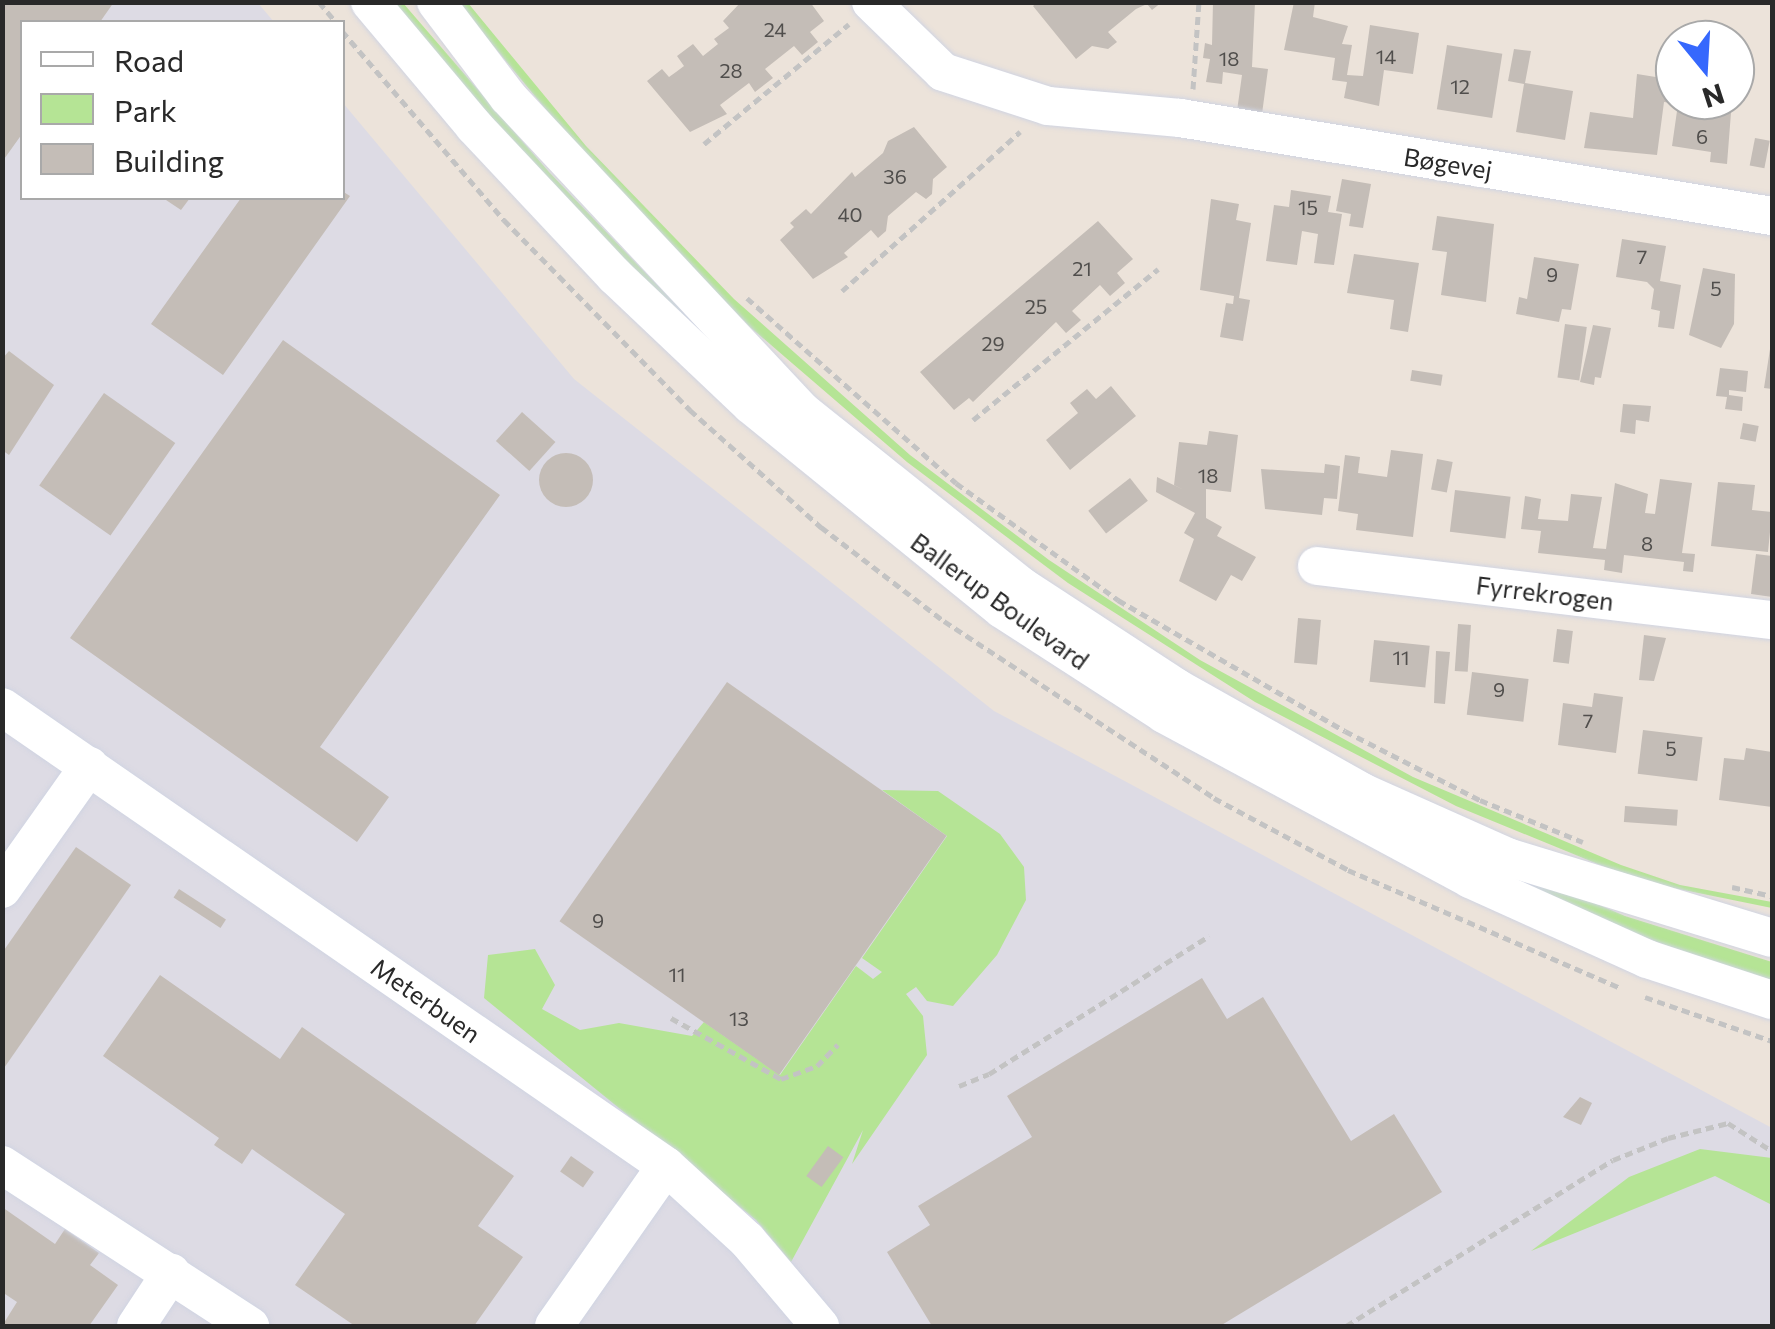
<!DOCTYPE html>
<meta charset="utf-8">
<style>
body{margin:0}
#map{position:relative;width:1775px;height:1329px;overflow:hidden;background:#ece3da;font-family:Commissioner,sans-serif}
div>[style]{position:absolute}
.industrial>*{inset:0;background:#dddbe4}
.green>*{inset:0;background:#b5e495}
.building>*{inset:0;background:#c4bdb7;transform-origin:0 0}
.round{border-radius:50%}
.path>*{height:5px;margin-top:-2.5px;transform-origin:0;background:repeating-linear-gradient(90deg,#c3c3c3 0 8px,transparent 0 13px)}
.roads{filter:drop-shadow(0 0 2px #d0d4e2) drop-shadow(0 0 2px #d0d4e2)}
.minor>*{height:38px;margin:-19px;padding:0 19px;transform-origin:19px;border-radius:19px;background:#fff}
span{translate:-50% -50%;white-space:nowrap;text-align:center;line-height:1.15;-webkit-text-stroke:8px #fff;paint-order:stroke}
.number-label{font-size:20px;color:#504e4c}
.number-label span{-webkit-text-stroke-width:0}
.street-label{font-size:25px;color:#292929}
.frame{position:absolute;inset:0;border:5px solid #292929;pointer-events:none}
.legend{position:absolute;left:20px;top:20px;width:325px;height:180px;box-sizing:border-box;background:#fff;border:2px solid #a9a9a9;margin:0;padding:12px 18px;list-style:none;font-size:30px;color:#292929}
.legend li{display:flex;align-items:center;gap:20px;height:50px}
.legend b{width:50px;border:2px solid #a9a9a9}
.north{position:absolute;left:1655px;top:20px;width:100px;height:100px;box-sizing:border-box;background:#fff;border:2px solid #a9a9a9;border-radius:50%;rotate:162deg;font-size:28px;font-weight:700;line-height:40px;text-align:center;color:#292929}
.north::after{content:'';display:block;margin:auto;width:35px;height:45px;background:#3668fd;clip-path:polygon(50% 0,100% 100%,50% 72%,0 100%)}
</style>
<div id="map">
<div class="industrial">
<i style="clip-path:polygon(3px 3px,258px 3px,274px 22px,22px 22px,22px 198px,342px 198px,343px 103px,574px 379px,994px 711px,1772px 1128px,1772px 1326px,3px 1326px)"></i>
</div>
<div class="green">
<i style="clip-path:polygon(390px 3px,403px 3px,549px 172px,702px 332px,894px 500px,1028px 601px,1195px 709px,1375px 809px,1625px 916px,1772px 962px,1772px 985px,1553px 903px,1350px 808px,1158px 700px,979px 579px,780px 419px,652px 298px)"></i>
<i style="clip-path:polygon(458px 3px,468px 3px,586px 146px,734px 299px,910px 455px,1049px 560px,1200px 660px,1413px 777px,1621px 865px,1680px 885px,1772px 902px,1772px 908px,1639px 881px,1456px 806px,1255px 702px,1068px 583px,907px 462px,750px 327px,581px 152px)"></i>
<i style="clip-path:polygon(882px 790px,938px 791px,1000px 834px,1024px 867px,1026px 900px,997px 955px,953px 1006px,927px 1001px,916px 987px,906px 994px,923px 1016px,927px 1055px,852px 1164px,863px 1130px,791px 1262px,756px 1220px,484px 998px,488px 955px,535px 949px,555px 985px,542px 1009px,580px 1030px,619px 1023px,692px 1036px,704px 1022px,780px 1075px,856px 966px,873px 979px,882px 972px,862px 958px,947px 836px)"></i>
<i style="clip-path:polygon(1700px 1149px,1772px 1158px,1772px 1205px,1715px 1176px,1531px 1251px,1629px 1177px)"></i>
</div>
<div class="building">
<i style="clip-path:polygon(2px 2px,114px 2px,100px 22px,22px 22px,22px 134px,2px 162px)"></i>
<i style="clip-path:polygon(741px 2px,810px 2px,824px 21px,810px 32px,818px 42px,802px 55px,794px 46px,765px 69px,773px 78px,755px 92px,749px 83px,720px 105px,727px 114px,690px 132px,647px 81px,662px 69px,669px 77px,676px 72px,684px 66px,677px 56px,693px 44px,703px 56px,718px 44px,714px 39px,729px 28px,723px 21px)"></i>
<i style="clip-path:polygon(1038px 2px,1162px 2px,1152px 10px,1147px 4px,1136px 9px,1108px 32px,1117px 42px,1108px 49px,1092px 46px,1076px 59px,1033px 6px)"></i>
<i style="clip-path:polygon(1213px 2px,1255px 2px,1252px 67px,1268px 69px,1262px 114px,1237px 111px,1242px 75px,1223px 72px,1222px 84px,1206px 82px,1210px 59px,1203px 58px,1205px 43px,1212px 45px)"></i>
<i style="clip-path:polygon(1294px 2px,1315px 2px,1313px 17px,1348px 26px,1342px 44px,1352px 45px,1347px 75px,1363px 76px,1370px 25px,1419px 33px,1413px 74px,1384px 70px,1379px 106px,1344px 98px,1347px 82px,1332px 80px,1335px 58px,1284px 50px)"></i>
<i style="left:1447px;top:45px;width:56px;height:65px;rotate:9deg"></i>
<i style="clip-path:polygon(1514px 49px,1531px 51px,1525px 83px,1573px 91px,1565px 140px,1516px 132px,1524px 84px,1508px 81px)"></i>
<i style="clip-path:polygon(1675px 58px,1675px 100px,1732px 100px,1727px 164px,1710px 162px,1711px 152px,1672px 146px,1678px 104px,1664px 102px,1657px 155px,1584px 148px,1590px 112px,1633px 118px,1637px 74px,1668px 79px)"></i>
<i style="clip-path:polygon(914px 127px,947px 167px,933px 179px,932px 194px,926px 199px,916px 192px,888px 216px,886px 231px,878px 238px,871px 230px,844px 253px,848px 257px,813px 279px,780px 240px,794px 227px,790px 223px,806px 209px,811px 214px,852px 172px,855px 177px,883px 153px,888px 141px)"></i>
<i style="left:1755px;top:138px;width:15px;height:28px;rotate:11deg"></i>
<i style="clip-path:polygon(1342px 179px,1371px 184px,1363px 228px,1349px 226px,1351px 214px,1336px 211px)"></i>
<i style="clip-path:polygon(1291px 190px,1331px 196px,1328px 212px,1342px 214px,1334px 265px,1314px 263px,1318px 234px,1302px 231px,1297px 265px,1266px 261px,1274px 205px,1289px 207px)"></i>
<i style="clip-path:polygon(342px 191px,350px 196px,223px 375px,151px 324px,241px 198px,342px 198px)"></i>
<i style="clip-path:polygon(163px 198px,190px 198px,181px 210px)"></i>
<i style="clip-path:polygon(1211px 199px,1239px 204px,1236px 220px,1251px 223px,1239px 298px,1250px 300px,1243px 341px,1220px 337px,1226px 303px,1233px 304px,1234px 296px,1200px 290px)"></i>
<i style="clip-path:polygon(1437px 216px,1494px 224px,1486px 302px,1441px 295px,1447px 252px,1432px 250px)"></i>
<i style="clip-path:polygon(1098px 221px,1133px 259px,1117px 273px,1125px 283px,1110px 296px,1100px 285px,1072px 311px,1081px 320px,1066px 333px,1056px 322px,973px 402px,969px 398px,954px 410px,920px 372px)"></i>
<i style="clip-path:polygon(1622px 239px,1666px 246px,1660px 281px,1681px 285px,1674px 329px,1658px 327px,1660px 311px,1651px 309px,1654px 289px,1647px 282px,1616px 277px)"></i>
<i style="clip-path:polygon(1354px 254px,1419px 263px,1408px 332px,1390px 329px,1394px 300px,1347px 293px)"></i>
<i style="clip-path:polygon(1534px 257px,1579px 264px,1571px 310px,1562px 309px,1559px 322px,1516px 314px,1519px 297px,1527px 299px)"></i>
<i style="clip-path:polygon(1703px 268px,1735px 274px,1734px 324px,1721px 348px,1689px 335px)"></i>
<i style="left:1565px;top:324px;width:22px;height:54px;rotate:8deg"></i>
<i style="clip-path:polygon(1593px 325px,1611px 328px,1601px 378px,1595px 377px,1594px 385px,1580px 382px)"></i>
<i style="clip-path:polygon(283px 340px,500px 495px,320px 747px,389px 797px,357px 842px,70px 638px)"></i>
<i style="clip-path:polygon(1770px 349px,1772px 350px,1772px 389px,1764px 388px)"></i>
<i style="clip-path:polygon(9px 351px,54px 385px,9px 455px,2px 450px,2px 359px)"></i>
<i style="clip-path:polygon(1720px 368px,1748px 371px,1746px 392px,1729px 390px,1729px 395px,1743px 397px,1742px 411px,1725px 409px,1727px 397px,1716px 396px)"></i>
<i style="left:1412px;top:370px;width:31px;height:11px;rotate:9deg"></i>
<i style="clip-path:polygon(1111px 386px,1136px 416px,1070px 470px,1046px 440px,1078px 413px,1070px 403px,1087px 389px,1096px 399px)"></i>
<i style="left:104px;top:393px;width:87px;height:113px;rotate:35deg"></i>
<i style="clip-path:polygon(1623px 404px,1651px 406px,1649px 422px,1636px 420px,1635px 434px,1620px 432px)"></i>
<i style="left:522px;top:412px;width:45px;height:39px;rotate:42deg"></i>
<i style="left:1743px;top:423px;width:16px;height:16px;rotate:11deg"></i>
<i style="clip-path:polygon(1209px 431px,1238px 435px,1231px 492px,1206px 489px,1206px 518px,1222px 527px,1217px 536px,1256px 557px,1242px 581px,1231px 575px,1216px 601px,1179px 581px,1194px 539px,1184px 533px,1195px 513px,1156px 492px,1157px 477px,1184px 490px,1174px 485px,1179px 442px,1207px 445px)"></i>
<i style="clip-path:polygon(1391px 450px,1423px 454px,1413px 537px,1356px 530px,1358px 514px,1338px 511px,1345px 455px,1360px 457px,1358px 473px,1387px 477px)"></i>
<i class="round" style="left:539px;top:453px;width:54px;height:54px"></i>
<i style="left:1437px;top:459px;width:16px;height:31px;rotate:11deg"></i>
<i style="clip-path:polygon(1325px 464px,1340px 466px,1337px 499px,1324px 498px,1322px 515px,1265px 509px,1261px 469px,1324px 473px)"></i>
<i style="left:1130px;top:478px;width:29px;height:53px;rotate:52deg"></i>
<i style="clip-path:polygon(1660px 479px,1692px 483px,1682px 553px,1695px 554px,1693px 572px,1683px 571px,1684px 562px,1624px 555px,1622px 573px,1604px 570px,1605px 560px,1538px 553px,1541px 531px,1521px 529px,1525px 496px,1541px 499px,1538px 519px,1568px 521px,1571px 494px,1602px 497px,1593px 548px,1606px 549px,1615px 483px,1648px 494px,1645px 513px,1655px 514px)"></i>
<i style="clip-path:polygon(1718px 482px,1755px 485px,1752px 510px,1772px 512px,1768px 552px,1711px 546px)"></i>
<i style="left:1455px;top:490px;width:56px;height:42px;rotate:7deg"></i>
<i style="clip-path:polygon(1756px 554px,1772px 556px,1772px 597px,1751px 594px)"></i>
<i style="left:1298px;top:618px;width:23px;height:45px;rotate:5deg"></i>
<i style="left:1458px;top:624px;width:13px;height:47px;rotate:4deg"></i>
<i style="left:1557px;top:629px;width:16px;height:33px;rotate:7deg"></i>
<i style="clip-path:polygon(1644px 635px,1666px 638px,1654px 681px,1639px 680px)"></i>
<i style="left:1374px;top:640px;width:56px;height:42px;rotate:6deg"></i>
<i style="clip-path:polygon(1436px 651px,1450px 652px,1445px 704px,1434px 703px)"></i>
<i style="left:1472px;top:672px;width:57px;height:43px;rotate:7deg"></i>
<i style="left:727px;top:682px;width:268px;height:292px;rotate:35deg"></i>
<i style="clip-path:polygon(1594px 693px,1623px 697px,1616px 753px,1558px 745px,1563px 703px,1592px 707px)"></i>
<i style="left:1643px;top:730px;width:60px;height:44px;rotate:7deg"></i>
<i style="clip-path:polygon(1746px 748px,1772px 752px,1772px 807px,1719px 800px,1724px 758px,1744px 760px)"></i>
<i style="left:1625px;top:806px;width:53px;height:16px;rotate:4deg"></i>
<i style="clip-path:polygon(76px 847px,131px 885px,2px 1071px,2px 953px)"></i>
<i style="left:179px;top:889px;width:56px;height:10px;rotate:33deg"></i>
<i style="clip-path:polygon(160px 975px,280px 1059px,302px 1027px,514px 1176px,478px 1226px,523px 1257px,474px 1326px,355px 1326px,295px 1285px,345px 1214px,252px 1149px,242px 1164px,214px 1145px,219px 1138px,103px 1056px)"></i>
<i style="clip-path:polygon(1202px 978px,1227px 1019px,1263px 997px,1351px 1141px,1394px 1114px,1442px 1192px,1220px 1326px,932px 1326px,887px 1252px,930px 1225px,918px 1206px,1032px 1137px,1007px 1096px)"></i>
<i style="clip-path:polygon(1580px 1097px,1592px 1103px,1581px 1125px,1563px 1117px)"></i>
<i style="left:828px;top:1146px;width:19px;height:37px;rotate:36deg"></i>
<i style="left:571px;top:1156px;width:28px;height:19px;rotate:35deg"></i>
<i style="clip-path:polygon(2px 1207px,55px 1244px,65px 1229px,99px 1253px,90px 1265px,118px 1285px,89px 1326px,2px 1326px,17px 1302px,2px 1292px)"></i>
</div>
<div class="path">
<i style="left:319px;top:2px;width:26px;rotate:50deg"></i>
<i style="left:342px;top:31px;width:249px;rotate:49.4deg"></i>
<i style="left:504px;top:220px;width:266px;rotate:45.6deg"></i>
<i style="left:690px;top:410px;width:176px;rotate:41.8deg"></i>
<i style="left:821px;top:527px;width:155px;rotate:37.4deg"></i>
<i style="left:944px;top:621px;width:323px;rotate:33.2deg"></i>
<i style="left:1214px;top:798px;width:152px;rotate:28.2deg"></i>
<i style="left:1348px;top:870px;width:297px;rotate:23.4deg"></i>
<i style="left:1193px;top:89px;width:87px;rotate:-86.1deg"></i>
<i style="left:704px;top:144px;width:188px;rotate:-39.6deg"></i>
<i style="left:842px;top:291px;width:239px;rotate:-41.8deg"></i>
<i style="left:747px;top:298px;width:279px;rotate:41.5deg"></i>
<i style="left:956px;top:483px;width:200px;rotate:35.8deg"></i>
<i style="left:1118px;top:600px;width:262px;rotate:30deg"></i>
<i style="left:1345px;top:731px;width:152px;rotate:27.1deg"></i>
<i style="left:1480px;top:800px;width:111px;rotate:22.2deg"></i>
<i style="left:973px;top:420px;width:239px;rotate:-39.2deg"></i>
<i style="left:1732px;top:887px;width:41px;rotate:12.7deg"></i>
<i style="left:1645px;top:997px;width:134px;rotate:19.1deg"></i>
<i style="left:671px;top:1018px;width:126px;rotate:29deg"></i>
<i style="left:781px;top:1079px;width:38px;rotate:-20deg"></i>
<i style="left:817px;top:1066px;width:30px;rotate:-46deg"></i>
<i style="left:959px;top:1086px;width:32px;rotate:-22deg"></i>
<i style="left:989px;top:1074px;width:260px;rotate:-32.1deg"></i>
<i style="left:1346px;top:1326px;width:314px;rotate:-31.9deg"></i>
<i style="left:1613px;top:1160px;width:59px;rotate:-21.8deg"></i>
<i style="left:1668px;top:1138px;width:62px;rotate:-14deg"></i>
<i style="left:1728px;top:1123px;width:52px;rotate:32.5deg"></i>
</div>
<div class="roads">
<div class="minor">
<i style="left:370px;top:2px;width:162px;rotate:50deg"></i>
<i style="left:474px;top:126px;width:206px;rotate:46.8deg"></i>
<i style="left:615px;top:276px;width:187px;rotate:43.5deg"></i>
<i style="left:751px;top:405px;width:323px;rotate:39.1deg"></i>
<i style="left:1002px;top:609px;width:193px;rotate:32.9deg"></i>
<i style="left:1164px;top:714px;width:348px;rotate:28.3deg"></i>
<i style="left:1470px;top:879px;width:194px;rotate:24.3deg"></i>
<i style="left:1647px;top:959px;width:132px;rotate:18.2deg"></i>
<i style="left:436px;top:2px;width:119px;rotate:52.8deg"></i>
<i style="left:508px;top:97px;width:432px;rotate:46.9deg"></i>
<i style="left:803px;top:412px;width:279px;rotate:38.6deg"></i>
<i style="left:1021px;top:586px;width:186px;rotate:33.2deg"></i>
<i style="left:1177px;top:688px;width:212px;rotate:29.3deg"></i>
<i style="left:1362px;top:792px;width:159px;rotate:24.1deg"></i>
<i style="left:1507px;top:857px;width:277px;rotate:17deg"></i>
<i style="left:871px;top:2px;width:100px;rotate:44.2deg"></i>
<i style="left:943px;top:72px;width:110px;rotate:17.9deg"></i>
<i style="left:1048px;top:106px;width:133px;rotate:5.2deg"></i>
<i style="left:1180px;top:118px;width:600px;rotate:9.4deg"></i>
<i style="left:1317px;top:566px;width:458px;rotate:6.8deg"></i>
<i style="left:2px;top:707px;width:807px;rotate:34.65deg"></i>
<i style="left:666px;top:1166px;width:110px;rotate:42.4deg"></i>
<i style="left:747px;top:1240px;width:113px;rotate:49.7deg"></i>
<i style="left:2px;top:889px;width:151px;rotate:-54.7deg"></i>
<i style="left:2px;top:1165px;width:296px;rotate:33deg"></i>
<i style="left:136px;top:1326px;width:64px;rotate:-56.6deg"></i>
<i style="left:554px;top:1326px;width:195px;rotate:-55deg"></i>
</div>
</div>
<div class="number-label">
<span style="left:775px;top:29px">24</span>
<span style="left:1386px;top:56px">14</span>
<span style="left:1229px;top:58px">18</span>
<span style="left:731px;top:70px">28</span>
<span style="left:1460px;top:86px">12</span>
<span style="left:1702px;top:136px">6</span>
<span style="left:895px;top:176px">36</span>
<span style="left:1308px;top:207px">15</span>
<span style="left:850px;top:214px">40</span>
<span style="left:1642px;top:256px">7</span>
<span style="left:1082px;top:268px">21</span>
<span style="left:1552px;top:274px">9</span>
<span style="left:1716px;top:288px">5</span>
<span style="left:1036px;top:306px">25</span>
<span style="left:993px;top:343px">29</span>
<span style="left:1208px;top:475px">18</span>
<span style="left:1647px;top:543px">8</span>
<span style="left:1401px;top:657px">11</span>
<span style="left:1499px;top:689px">9</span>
<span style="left:1588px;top:720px">7</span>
<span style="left:1671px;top:748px">5</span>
<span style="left:598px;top:920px">9</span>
<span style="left:677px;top:974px">11</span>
<span style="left:739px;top:1018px">13</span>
</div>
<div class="street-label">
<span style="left:1448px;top:163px;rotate:9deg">Bøgevej</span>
<span style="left:1545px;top:593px;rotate:7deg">Fyrrekrogen</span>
<span style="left:1000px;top:601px;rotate:36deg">Ballerup Boulevard</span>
<span style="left:426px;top:1000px;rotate:35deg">Meterbuen</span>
</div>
<div class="frame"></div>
<ul class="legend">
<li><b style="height:12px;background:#fff"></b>Road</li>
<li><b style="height:28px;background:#b5e495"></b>Park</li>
<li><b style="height:28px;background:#c4bdb7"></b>Building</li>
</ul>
<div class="north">N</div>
</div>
